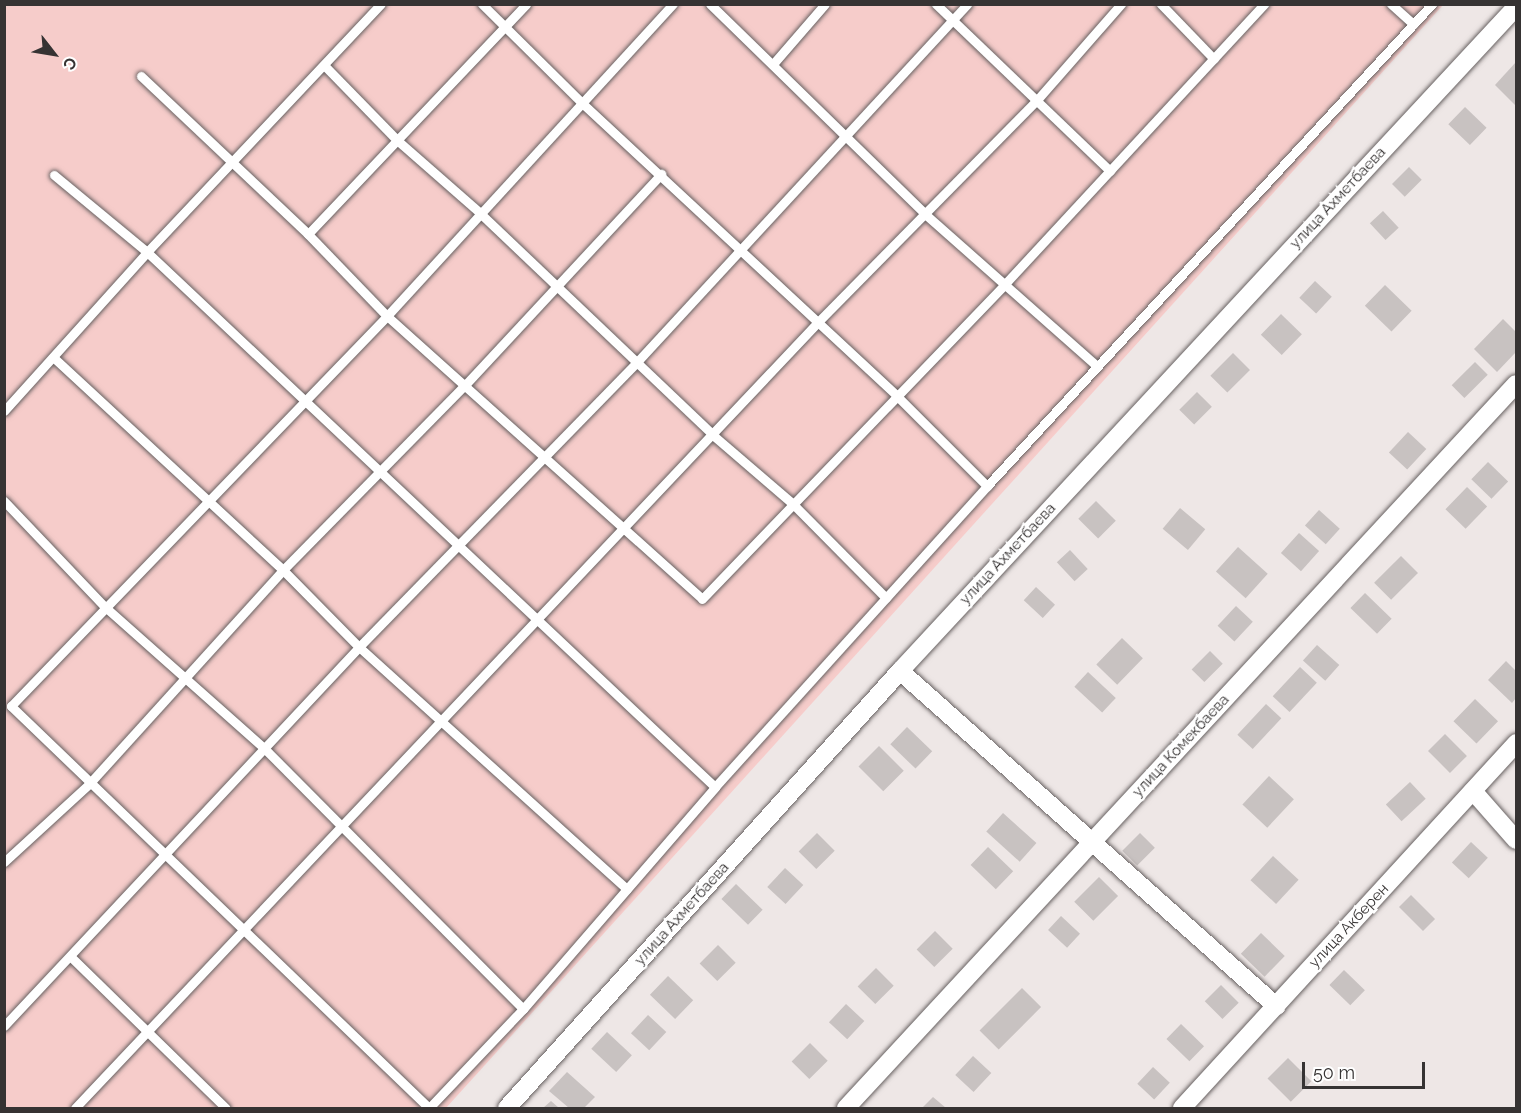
<!DOCTYPE html>
<meta charset="utf-8">
<style>
body{margin:0}
#map{position:relative;width:1521px;height:1113px;overflow:hidden;background:#eee7e6;font-family:Raleway,sans-serif}
div>[style]{position:absolute}
.green>*{inset:0;background:#f6ccca}
.building>*{inset:0;background:#c8c2c1;transform-origin:0 0}
.roads{filter:drop-shadow(0 0 2px #676161) drop-shadow(0 0 2px #676161)}
.service>*{height:9px;margin:-4.5px;padding:0 4.5px;transform-origin:4.5px;border-radius:4.5px;background:#fff}
.minor>*{height:18px;margin:-9px;padding:0 9px;transform-origin:9px;border-radius:9px;background:#fff}
span{translate:-50% -50%;white-space:nowrap;text-align:center;line-height:1.15;-webkit-text-stroke:5px #fff;paint-order:stroke}
.street-label{font-size:15px;color:#363333}
.frame{position:absolute;inset:0;border:6px solid #363333;pointer-events:none}
.north{position:absolute;left:24px;top:24px;width:60px;height:60px;-webkit-text-stroke:4px #fff;paint-order:stroke;rotate:121deg;font-size:16px;font-weight:700;line-height:24px;text-align:center;color:#363333}
.north::after{content:'';display:block;margin:auto;width:21px;height:27px;background:#363333;clip-path:polygon(50% 0,100% 100%,50% 72%,0 100%)}
.scale{position:absolute;left:1302px;top:1062px;width:123px;height:27px;box-sizing:border-box;border:3px solid #363333;border-top:0;padding-left:8px;font-size:18px;line-height:21px;white-space:nowrap;color:#363333;-webkit-text-stroke:4px #fff;paint-order:stroke}
</style>
<div id="map">
<div class="green">
<i style="clip-path:polygon(5px 5px,1443px 5px,446px 1108px,5px 1108px)"></i>
</div>
<div class="building">
<i style="clip-path:polygon(1516px 62px,1516px 106px,1495px 85px)"></i>
<i style="left:1465px;top:107px;width:30px;height:24px;rotate:44deg"></i>
<i style="left:1409px;top:167px;width:18px;height:24px;rotate:45deg"></i>
<i style="left:1383px;top:211px;width:23px;height:18px;rotate:47deg"></i>
<i style="left:1315px;top:281px;width:23px;height:23px;rotate:43deg"></i>
<i style="left:1385px;top:285px;width:37px;height:29px;rotate:44deg"></i>
<i style="left:1281px;top:314px;width:29px;height:29px;rotate:44deg"></i>
<i style="clip-path:polygon(1503px 319px,1516px 332px,1516px 352px,1497px 372px,1474px 349px)"></i>
<i style="left:1233px;top:353px;width:24px;height:32px;rotate:45deg"></i>
<i style="left:1475px;top:362px;width:18px;height:33px;rotate:45deg"></i>
<i style="left:1197px;top:392px;width:21px;height:25px;rotate:45deg"></i>
<i style="left:1408px;top:432px;width:25px;height:28px;rotate:43deg"></i>
<i style="left:1488px;top:462px;width:28px;height:24px;rotate:44deg"></i>
<i style="left:1467px;top:487px;width:28px;height:31px;rotate:44deg"></i>
<i style="left:1096px;top:501px;width:28px;height:25px;rotate:45deg"></i>
<i style="left:1180px;top:508px;width:33px;height:27px;rotate:40deg"></i>
<i style="left:1319px;top:510px;width:28px;height:21px;rotate:42deg"></i>
<i style="left:1299px;top:533px;width:27px;height:27px;rotate:42deg"></i>
<i style="left:1238px;top:547px;width:40px;height:33px;rotate:42deg"></i>
<i style="left:1070px;top:550px;width:26px;height:18px;rotate:47deg"></i>
<i style="left:1401px;top:556px;width:24px;height:38px;rotate:45deg"></i>
<i style="left:1036px;top:587px;width:26px;height:18px;rotate:43deg"></i>
<i style="left:1365px;top:593px;width:37px;height:21px;rotate:44deg"></i>
<i style="left:1236px;top:606px;width:23px;height:27px;rotate:43deg"></i>
<i style="left:1122px;top:638px;width:29px;height:37px;rotate:44deg"></i>
<i style="left:1317px;top:645px;width:30px;height:21px;rotate:42deg"></i>
<i style="left:1210px;top:651px;width:18px;height:26px;rotate:45deg"></i>
<i style="clip-path:polygon(1506px 661px,1516px 671px,1516px 698px,1512px 703px,1488px 680px)"></i>
<i style="left:1300px;top:667px;width:23px;height:40px;rotate:43deg"></i>
<i style="left:1088px;top:672px;width:38px;height:20px;rotate:43deg"></i>
<i style="left:1475px;top:699px;width:32px;height:31px;rotate:44deg"></i>
<i style="left:1266px;top:704px;width:21px;height:42px;rotate:43deg"></i>
<i style="left:907px;top:727px;width:35px;height:24px;rotate:44deg"></i>
<i style="left:1445px;top:734px;width:31px;height:24px;rotate:45deg"></i>
<i style="left:879px;top:746px;width:35px;height:29px;rotate:45deg"></i>
<i style="left:1269px;top:776px;width:34px;height:39px;rotate:43deg"></i>
<i style="left:1410px;top:782px;width:23px;height:33px;rotate:47deg"></i>
<i style="left:1003px;top:813px;width:45px;height:25px;rotate:42deg"></i>
<i style="left:817px;top:833px;width:25px;height:26px;rotate:45deg"></i>
<i style="left:1140px;top:833px;width:21px;height:25px;rotate:45deg"></i>
<i style="left:1471px;top:842px;width:23px;height:28px;rotate:43deg"></i>
<i style="left:988px;top:847px;width:35px;height:25px;rotate:44deg"></i>
<i style="left:1273px;top:856px;width:35px;height:33px;rotate:43deg"></i>
<i style="left:785px;top:868px;width:25px;height:26px;rotate:43deg"></i>
<i style="left:1099px;top:877px;width:27px;height:35px;rotate:45deg"></i>
<i style="left:736px;top:884px;width:37px;height:21px;rotate:44deg"></i>
<i style="left:1411px;top:895px;width:34px;height:17px;rotate:45deg"></i>
<i style="left:1061px;top:916px;width:26px;height:19px;rotate:43deg"></i>
<i style="left:935px;top:931px;width:25px;height:26px;rotate:45deg"></i>
<i style="left:1261px;top:933px;width:33px;height:29px;rotate:44deg"></i>
<i style="left:718px;top:945px;width:25px;height:26px;rotate:45deg"></i>
<i style="left:876px;top:968px;width:25px;height:26px;rotate:45deg"></i>
<i style="left:1344px;top:970px;width:29px;height:21px;rotate:44deg"></i>
<i style="left:668px;top:976px;width:35px;height:26px;rotate:44deg"></i>
<i style="left:1221px;top:985px;width:25px;height:23px;rotate:45deg"></i>
<i style="left:1022px;top:988px;width:27px;height:60px;rotate:45deg"></i>
<i style="left:846px;top:1004px;width:25px;height:25px;rotate:43deg"></i>
<i style="left:648px;top:1015px;width:25px;height:25px;rotate:43deg"></i>
<i style="left:1181px;top:1024px;width:32px;height:21px;rotate:44deg"></i>
<i style="left:607px;top:1032px;width:34px;height:23px;rotate:43deg"></i>
<i style="left:810px;top:1043px;width:25px;height:26px;rotate:45deg"></i>
<i style="left:973px;top:1056px;width:25px;height:26px;rotate:43deg"></i>
<i style="left:1288px;top:1058px;width:33px;height:29px;rotate:45deg"></i>
<i style="left:1153px;top:1067px;width:23px;height:23px;rotate:43deg"></i>
<i style="clip-path:polygon(567px 1072px,595px 1097px,584px 1108px,569px 1108px,549px 1091px)"></i>
<i style="clip-path:polygon(933px 1097px,946px 1108px,922px 1108px)"></i>
<i style="clip-path:polygon(551px 1101px,559px 1108px,543px 1108px)"></i>
</div>
<div class="roads">
<div class="service">
<i style="left:482px;top:4px;width:141px;rotate:44.7deg"></i>
<i style="left:582px;top:103px;width:429px;rotate:42.9deg"></i>
<i style="left:896px;top:395px;width:129px;rotate:45deg"></i>
<i style="left:710px;top:4px;width:299px;rotate:44.3deg"></i>
<i style="left:924px;top:213px;width:231px;rotate:41.5deg"></i>
<i style="left:936px;top:4px;width:241px;rotate:43.8deg"></i>
<i style="left:1161px;top:4px;width:76px;rotate:46.1deg"></i>
<i style="left:1391px;top:4px;width:30px;rotate:42deg"></i>
<i style="left:773px;top:64px;width:79px;rotate:-49.1deg"></i>
<i style="left:324px;top:65px;width:105px;rotate:45.8deg"></i>
<i style="left:397px;top:140px;width:111px;rotate:41.3deg"></i>
<i style="left:480px;top:213px;width:323px;rotate:43.6deg"></i>
<i style="left:714px;top:436px;width:104px;rotate:40.7deg"></i>
<i style="left:793px;top:504px;width:132px;rotate:45.3deg"></i>
<i style="left:141px;top:76px;width:230px;rotate:43.4deg"></i>
<i style="left:308px;top:234px;width:114px;rotate:46.1deg"></i>
<i style="left:387px;top:316px;width:423px;rotate:41.9deg"></i>
<i style="left:702px;top:599px;width:436px;rotate:-46.1deg"></i>
<i style="left:1004px;top:285px;width:383px;rotate:-47.2deg"></i>
<i style="left:54px;top:175px;width:121px;rotate:39.6deg"></i>
<i style="left:147px;top:252px;width:780px;rotate:43.29deg"></i>
<i style="left:308px;top:234px;width:317px;rotate:-46.5deg"></i>
<i style="left:53px;top:357px;width:313px;rotate:42.8deg"></i>
<i style="left:283px;top:570px;width:108px;rotate:45.4deg"></i>
<i style="left:359px;top:647px;width:361px;rotate:42.1deg"></i>
<i style="left:4px;top:411px;width:214px;rotate:-48deg"></i>
<i style="left:147px;top:252px;width:341px;rotate:-46.7deg"></i>
<i style="left:4px;top:501px;width:145px;rotate:46.4deg"></i>
<i style="left:104px;top:606px;width:215px;rotate:41.6deg"></i>
<i style="left:265px;top:749px;width:366px;rotate:45.2deg"></i>
<i style="left:4px;top:862px;width:115px;rotate:-42.5deg"></i>
<i style="left:89px;top:784px;width:289px;rotate:-47.8deg"></i>
<i style="left:283px;top:570px;width:261px;rotate:-45.5deg"></i>
<i style="left:466px;top:384px;width:287px;rotate:-47.1deg"></i>
<i style="left:71px;top:957px;width:216px;rotate:44.3deg"></i>
<i style="left:4px;top:1026px;width:519px;rotate:-46.87deg"></i>
<i style="left:359px;top:647px;width:398px;rotate:-45.7deg"></i>
<i style="left:637px;top:362px;width:487px;rotate:-47.3deg"></i>
<i style="left:75px;top:1108px;width:1080px;rotate:-46.61deg"></i>
<i style="left:817px;top:323px;width:313px;rotate:-45.4deg"></i>
<i style="left:1037px;top:100px;width:128px;rotate:-48.8deg"></i>
<i style="left:429px;top:1108px;width:580px;rotate:-136.12deg"></i>
<i style="left:11px;top:706px;width:542px;rotate:-46.05deg"></i>
<i style="left:387px;top:316px;width:423px;rotate:-47.5deg"></i>
<i style="left:429px;top:1108px;width:137px;rotate:-46.5deg"></i>
<i style="left:523px;top:1009px;width:294px;rotate:-49.1deg"></i>
<i style="left:715px;top:787px;width:406px;rotate:-47.9deg"></i>
<i style="left:987px;top:486px;width:656px;rotate:-47.29deg"></i>
</div>
<div class="minor">
<i style="left:900px;top:671px;width:504px;rotate:41.7deg"></i>
<i style="left:1473px;top:791px;width:65px;rotate:48.7deg"></i>
<i style="left:507px;top:1108px;width:588px;rotate:-48.03deg"></i>
<i style="left:900px;top:671px;width:906px;rotate:-47.15deg"></i>
<i style="left:846px;top:1108px;width:986px;rotate:-47.22deg"></i>
<i style="left:1182px;top:1108px;width:495px;rotate:-47.5deg"></i>
</div>
</div>
<div class="street-label">
<span style="left:1338px;top:198px;rotate:-47deg">улица Ахметбаева</span>
<span style="left:1008px;top:554px;rotate:-47deg">улица Ахметбаева</span>
<span style="left:1181px;top:746px;rotate:-47deg">улица Комекбаева</span>
<span style="left:682px;top:914px;rotate:-48deg">улица Ахметбаева</span>
<span style="left:1349px;top:926px;rotate:-47deg">улица Акберен</span>
</div>
<div class="frame"></div>
<div class="north">С</div>
<div class="scale">50 m</div>
</div>
